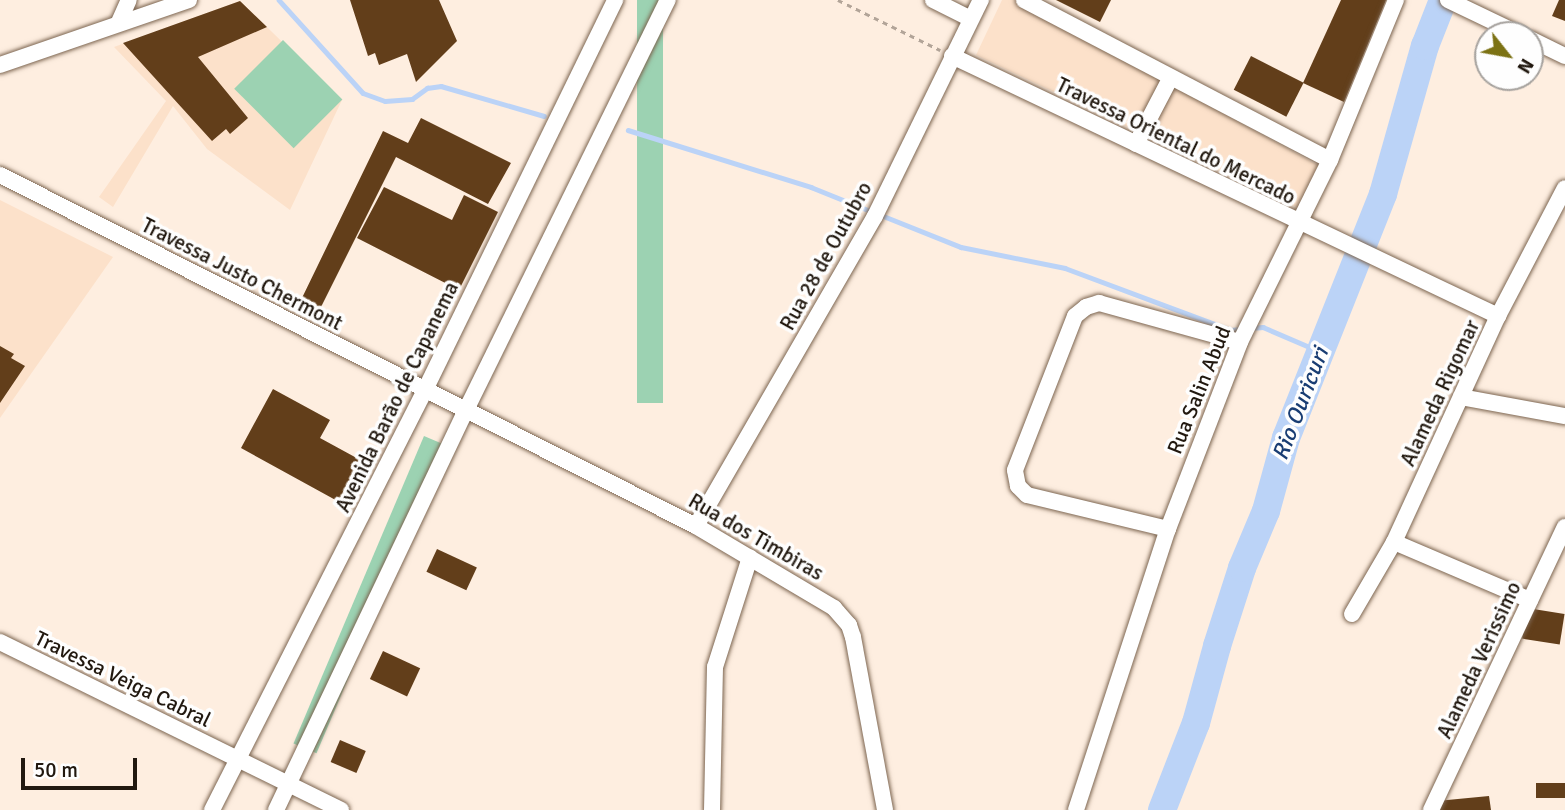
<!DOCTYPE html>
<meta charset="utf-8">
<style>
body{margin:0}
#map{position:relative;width:1565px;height:810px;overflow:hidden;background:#feeee0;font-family:Signika,sans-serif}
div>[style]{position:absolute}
.built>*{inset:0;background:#fce1ca}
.green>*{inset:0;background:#9cd2b2;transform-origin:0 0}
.stream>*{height:4.5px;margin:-2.25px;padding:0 2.25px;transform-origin:2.25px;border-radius:2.25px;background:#bbd3f7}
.river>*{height:28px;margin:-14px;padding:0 14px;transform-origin:14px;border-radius:14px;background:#bbd3f7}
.building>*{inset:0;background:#623e1a;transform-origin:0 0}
.path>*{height:2.5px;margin-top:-1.25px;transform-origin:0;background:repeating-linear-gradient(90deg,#b2a498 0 5px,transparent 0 10px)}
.roads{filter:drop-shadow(0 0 2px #7c6550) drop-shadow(0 0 2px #7c6550)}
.minor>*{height:16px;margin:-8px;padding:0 8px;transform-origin:8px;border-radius:8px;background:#fff}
span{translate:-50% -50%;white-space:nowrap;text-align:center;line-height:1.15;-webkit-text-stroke:7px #fefefe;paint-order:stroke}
.street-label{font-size:21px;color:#21180f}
.water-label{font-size:23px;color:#193d73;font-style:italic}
.north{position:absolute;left:1474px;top:21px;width:70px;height:70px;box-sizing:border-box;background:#fefefe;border:2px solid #a6a29e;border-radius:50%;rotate:121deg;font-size:19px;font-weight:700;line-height:28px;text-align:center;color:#21180f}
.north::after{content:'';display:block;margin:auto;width:24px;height:32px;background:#7c7214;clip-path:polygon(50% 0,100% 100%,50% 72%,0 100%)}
.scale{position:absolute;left:21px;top:758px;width:116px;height:32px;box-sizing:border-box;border:4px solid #21180f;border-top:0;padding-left:9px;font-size:21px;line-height:24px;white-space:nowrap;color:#21180f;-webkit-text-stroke:5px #fefefe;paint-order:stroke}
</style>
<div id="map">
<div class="built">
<i style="clip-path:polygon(1002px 0,1015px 0,1323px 168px,1303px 210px,976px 55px)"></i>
<i style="clip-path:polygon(240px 1px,342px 100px,290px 210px,207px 149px,173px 106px,113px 207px,99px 197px,166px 101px,114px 47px)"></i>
<i style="clip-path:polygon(0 200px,113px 257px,0 418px)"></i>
</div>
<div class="green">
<i style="left:637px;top:0;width:26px;height:403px"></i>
<i style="left:283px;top:40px;width:84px;height:69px;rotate:45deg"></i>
<i style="left:424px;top:436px;width:25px;height:334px;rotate:23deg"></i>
</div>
<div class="stream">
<i style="left:279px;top:0;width:125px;rotate:47.9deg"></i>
<i style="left:363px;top:93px;width:23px;rotate:20deg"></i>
<i style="left:385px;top:101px;width:27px;rotate:-4deg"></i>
<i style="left:412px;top:99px;width:19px;rotate:-36deg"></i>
<i style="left:427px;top:88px;width:14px;rotate:-8deg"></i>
<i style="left:441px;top:86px;width:107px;rotate:16.2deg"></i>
<i style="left:628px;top:130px;width:192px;rotate:17.3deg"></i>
<i style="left:811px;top:187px;width:67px;rotate:22deg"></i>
<i style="left:881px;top:215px;width:86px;rotate:21.8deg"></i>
<i style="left:961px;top:247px;width:106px;rotate:11.4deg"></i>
<i style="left:1065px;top:268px;width:177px;rotate:20.5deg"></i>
<i style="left:1231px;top:330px;width:10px;rotate:-6deg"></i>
<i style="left:1250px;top:328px;width:13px;rotate:-4deg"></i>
<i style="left:1263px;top:327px;width:61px;rotate:23.2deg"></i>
</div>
<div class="river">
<i style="left:1162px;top:810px;width:93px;rotate:-68.7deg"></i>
<i style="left:1196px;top:723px;width:80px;rotate:-74.7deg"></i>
<i style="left:1217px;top:646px;width:82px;rotate:-72.2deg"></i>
<i style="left:1242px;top:568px;width:62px;rotate:-67.2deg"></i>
<i style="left:1266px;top:511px;width:76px;rotate:-74.7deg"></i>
<i style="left:1286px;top:438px;width:263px;rotate:-68.3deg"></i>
<i style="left:1383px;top:194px;width:154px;rotate:-74.2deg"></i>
<i style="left:1425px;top:46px;width:49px;rotate:-68.6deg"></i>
</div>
<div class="building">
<i style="clip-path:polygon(350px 0,439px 0,457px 41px,416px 82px,407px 54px,379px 65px,375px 53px,368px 56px)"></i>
<i style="clip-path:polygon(1056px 0,1111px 0,1100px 22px)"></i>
<i style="clip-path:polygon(1341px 0,1386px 0,1344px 102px,1303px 83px)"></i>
<i style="clip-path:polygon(1559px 0,1565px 0,1565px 21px,1552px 16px)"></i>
<i style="clip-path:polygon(240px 1px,267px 27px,198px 57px,248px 118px,230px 134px,226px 129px,212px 141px,123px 43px)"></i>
<i style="left:1251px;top:56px;width:59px;height:38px;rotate:27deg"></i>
<i style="clip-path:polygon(421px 118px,511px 163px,488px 204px,396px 157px,320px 309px,301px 300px,383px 131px,408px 143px)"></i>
<i style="clip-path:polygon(384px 187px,452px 220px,464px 195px,498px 212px,459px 290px,357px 238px)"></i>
<i style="clip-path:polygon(0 346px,14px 354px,11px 358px,25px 366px,0 403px)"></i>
<i style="clip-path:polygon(273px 389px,330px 420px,320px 438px,364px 462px,341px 503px,241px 448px)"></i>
<i style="left:437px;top:549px;width:44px;height:25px;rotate:25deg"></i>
<i style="left:1527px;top:608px;width:38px;height:31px;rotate:9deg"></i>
<i style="left:383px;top:651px;width:41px;height:31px;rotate:25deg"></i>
<i style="left:340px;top:740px;width:28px;height:24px;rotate:23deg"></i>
<i style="left:1565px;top:783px;width:15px;height:29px;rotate:90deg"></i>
<i style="clip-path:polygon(1489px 796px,1491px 810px,1438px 810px,1437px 801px)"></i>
</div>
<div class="path">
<i style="left:838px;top:0;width:114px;rotate:26.1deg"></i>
</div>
<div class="roads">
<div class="minor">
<i style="left:933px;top:0;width:42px;rotate:26.6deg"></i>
<i style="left:1024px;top:0;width:345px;rotate:27.6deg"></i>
<i style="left:1448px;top:0;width:81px;rotate:25.6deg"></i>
<i style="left:119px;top:22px;width:24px;rotate:-66deg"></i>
<i style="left:1530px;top:39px;width:39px;rotate:26deg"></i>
<i style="left:952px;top:56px;width:605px;rotate:25.46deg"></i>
<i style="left:0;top:65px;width:200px;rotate:-19deg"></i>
<i style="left:1136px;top:144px;width:73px;rotate:-62.4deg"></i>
<i style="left:0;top:175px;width:779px;rotate:26.76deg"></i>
<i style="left:696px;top:526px;width:161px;rotate:30.7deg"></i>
<i style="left:834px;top:608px;width:23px;rotate:49deg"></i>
<i style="left:849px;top:625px;width:13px;rotate:72deg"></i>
<i style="left:853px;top:637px;width:176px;rotate:79.5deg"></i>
<i style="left:1461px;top:397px;width:106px;rotate:10.4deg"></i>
<i style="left:696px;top:526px;width:358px;rotate:-60deg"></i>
<i style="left:875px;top:216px;width:241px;rotate:-63.9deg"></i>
<i style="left:1168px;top:529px;width:145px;rotate:-166.4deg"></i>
<i style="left:1027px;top:495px;width:13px;rotate:-135deg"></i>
<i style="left:1018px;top:486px;width:16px;rotate:-101deg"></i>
<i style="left:1015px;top:470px;width:165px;rotate:-68.7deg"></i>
<i style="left:1075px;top:316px;width:14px;rotate:-39deg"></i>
<i style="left:1086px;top:307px;width:14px;rotate:-17deg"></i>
<i style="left:1099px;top:303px;width:146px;rotate:15.5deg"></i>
<i style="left:1394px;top:542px;width:148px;rotate:23.1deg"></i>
<i style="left:1352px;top:614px;width:83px;rotate:-59.7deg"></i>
<i style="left:1394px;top:542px;width:249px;rotate:-65.3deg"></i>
<i style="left:1498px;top:316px;width:144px;rotate:-62.4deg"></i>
<i style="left:0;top:642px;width:380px;rotate:26.2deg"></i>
<i style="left:212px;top:810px;width:471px;rotate:-63.1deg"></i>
<i style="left:425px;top:390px;width:434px;rotate:-64deg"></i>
<i style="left:276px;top:810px;width:443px;rotate:-64.6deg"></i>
<i style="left:466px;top:410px;width:457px;rotate:-63.8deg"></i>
<i style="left:712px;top:810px;width:143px;rotate:-88.8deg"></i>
<i style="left:715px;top:667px;width:115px;rotate:-72.3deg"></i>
<i style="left:1076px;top:810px;width:296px;rotate:-71.9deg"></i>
<i style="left:1168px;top:529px;width:200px;rotate:-68.9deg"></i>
<i style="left:1240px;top:342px;width:203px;rotate:-63.7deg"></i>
<i style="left:1330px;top:160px;width:173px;rotate:-67.6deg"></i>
<i style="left:1431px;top:810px;width:313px;rotate:-64.7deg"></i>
</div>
</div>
<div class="street-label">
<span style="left:1176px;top:141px;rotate:26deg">Travessa Oriental do Mercado</span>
<span style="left:826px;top:256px;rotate:-61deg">Rua 28 de Outubro</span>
<span style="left:242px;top:274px;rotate:27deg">Travessa Justo Chermont</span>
<span style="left:1199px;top:390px;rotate:-68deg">Rua Salin Abud</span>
<span style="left:1440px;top:393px;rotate:-65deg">Alameda Rigomar</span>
<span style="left:397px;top:397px;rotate:-64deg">Avenida Barão de Capanema</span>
<span style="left:756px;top:537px;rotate:30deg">Rua dos Timbiras</span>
<span style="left:1479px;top:660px;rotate:-65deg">Alameda Verissimo</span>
<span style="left:123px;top:679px;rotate:26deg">Travessa Veiga Cabral</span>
</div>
<div class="water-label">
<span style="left:1301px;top:404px;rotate:-69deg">Rio Ouricuri</span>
</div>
<div class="north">N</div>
<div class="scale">50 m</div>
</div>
